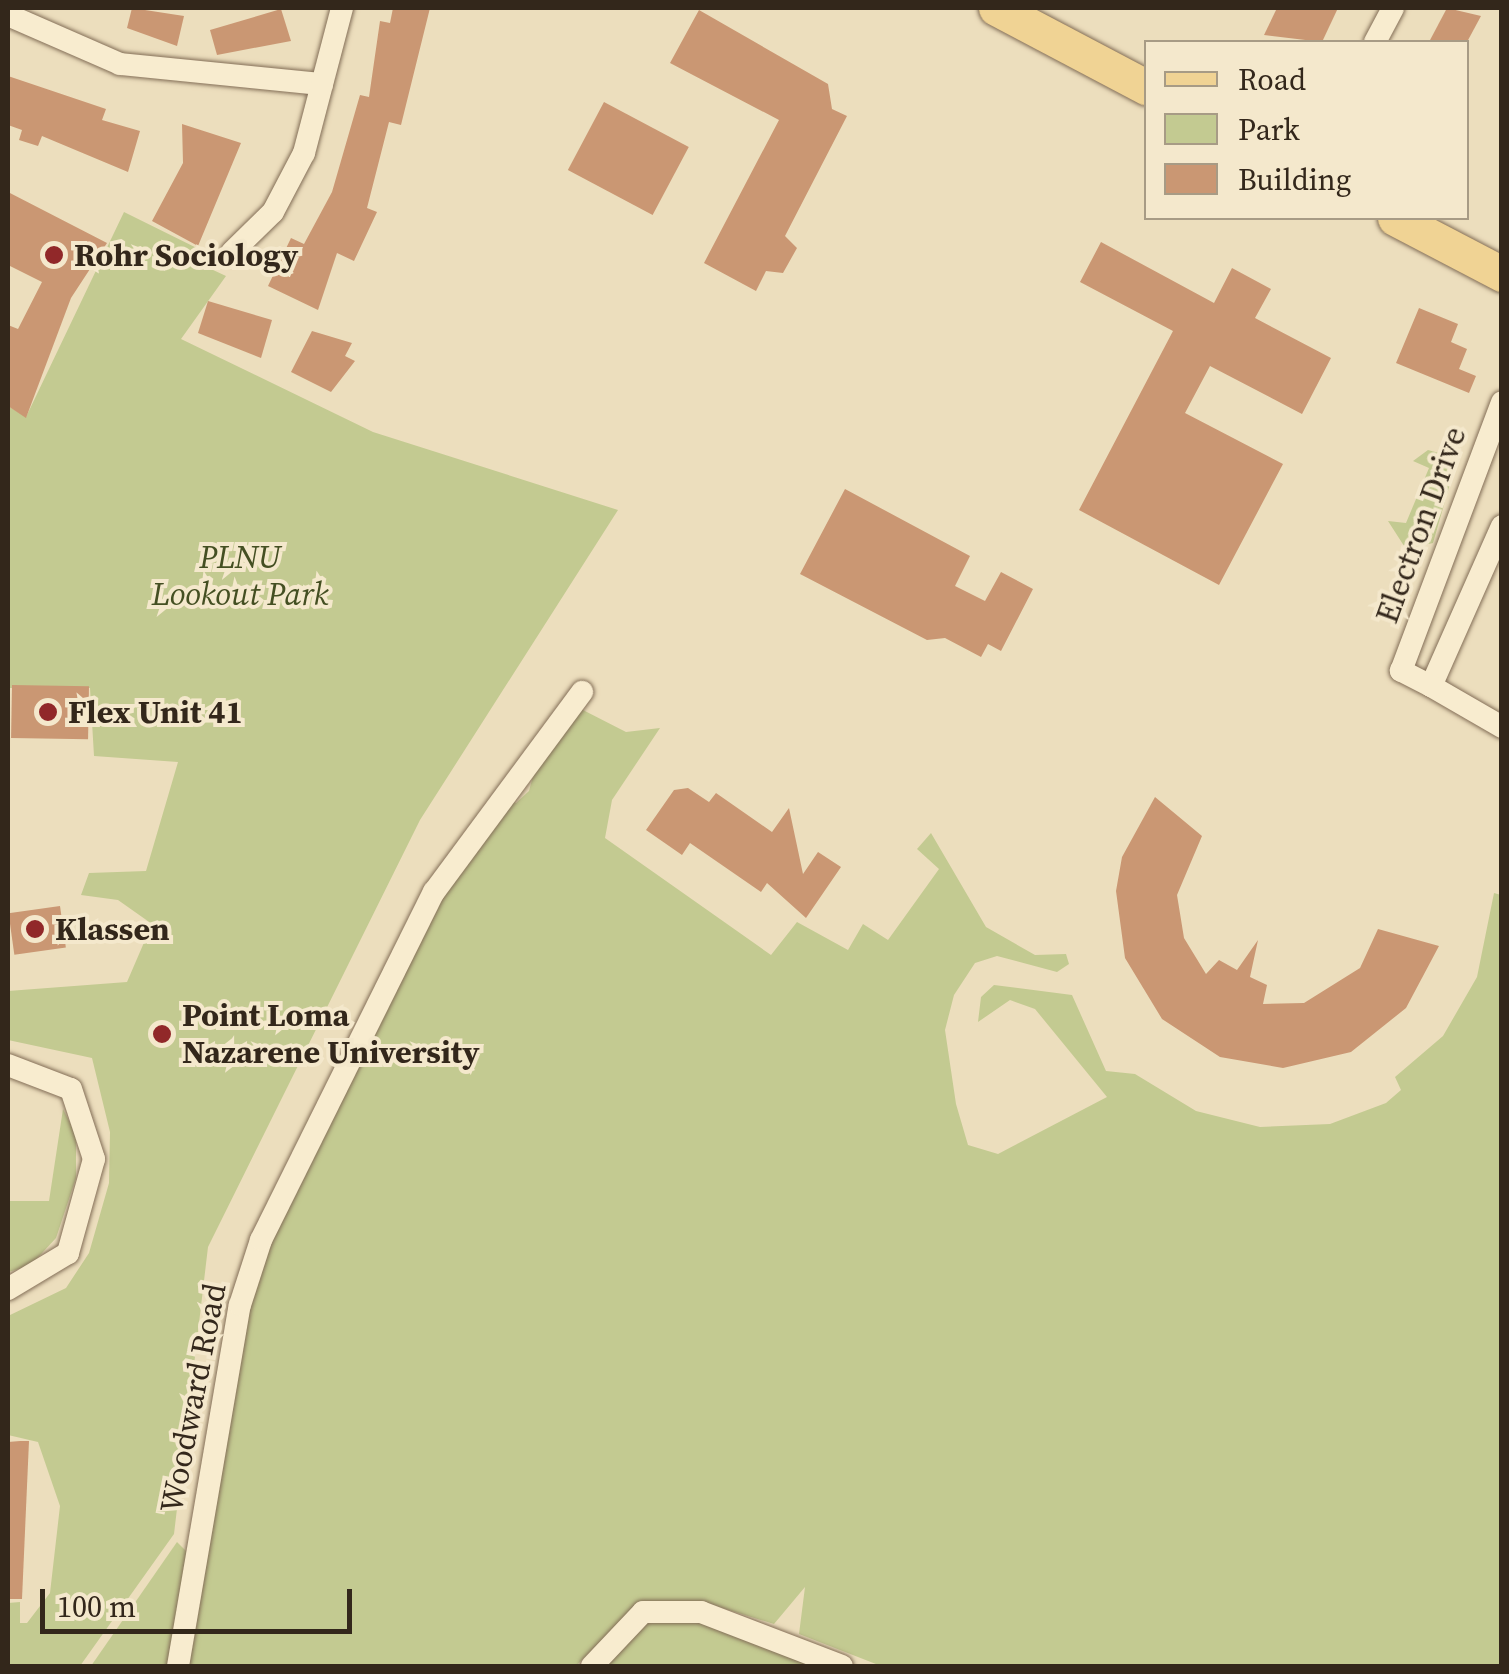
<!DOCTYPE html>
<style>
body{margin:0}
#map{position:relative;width:1509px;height:1674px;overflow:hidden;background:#ecdebd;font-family:"Source Serif 4",serif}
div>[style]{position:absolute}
.green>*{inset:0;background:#c3ca91}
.building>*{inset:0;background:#ca9773;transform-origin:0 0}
.roads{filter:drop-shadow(0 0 2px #836e57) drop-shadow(0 0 2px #836e57)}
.street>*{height:22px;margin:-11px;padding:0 11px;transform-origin:11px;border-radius:11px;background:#f8eccf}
.primary>*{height:35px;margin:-17.5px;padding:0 17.5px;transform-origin:17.5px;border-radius:17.5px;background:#f0d394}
.dots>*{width:28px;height:28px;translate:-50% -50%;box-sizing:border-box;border:5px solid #f4e8cc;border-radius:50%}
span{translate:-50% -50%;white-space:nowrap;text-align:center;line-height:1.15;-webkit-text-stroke:8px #f4e8cc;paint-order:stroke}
.poi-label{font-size:32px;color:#33271b;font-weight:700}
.left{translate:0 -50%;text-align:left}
.street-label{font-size:32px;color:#33271b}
.park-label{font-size:32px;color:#444f22;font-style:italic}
.frame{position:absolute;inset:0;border:10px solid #33271b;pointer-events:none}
.legend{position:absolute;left:1144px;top:40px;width:325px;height:180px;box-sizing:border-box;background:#f4e8cc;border:2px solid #a79b85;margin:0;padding:12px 18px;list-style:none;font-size:30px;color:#33271b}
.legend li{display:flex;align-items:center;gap:20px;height:50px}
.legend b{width:50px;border:2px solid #a79b85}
.scale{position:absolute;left:40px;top:1589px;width:312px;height:45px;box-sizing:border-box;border:5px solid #33271b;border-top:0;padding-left:12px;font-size:30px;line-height:35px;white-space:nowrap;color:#33271b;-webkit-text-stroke:8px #f4e8cc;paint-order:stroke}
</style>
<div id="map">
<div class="green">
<i style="clip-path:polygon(124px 212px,219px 259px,211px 269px,226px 276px,181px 339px,373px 432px,618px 510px,420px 820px,208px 1247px,174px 1534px,80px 1666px,8px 1666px,8px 1603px,20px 1602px,20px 1623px,27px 1623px,50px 1593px,60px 1506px,38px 1442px,8px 1435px,8px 1316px,66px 1288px,89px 1253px,109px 1183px,110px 1132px,92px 1058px,8px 1040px,8px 991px,127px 982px,152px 924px,118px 900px,81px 895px,89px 873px,146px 871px,178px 762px,94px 756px,90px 688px,8px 688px,8px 406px,26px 417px)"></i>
<i style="clip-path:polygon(1428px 450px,1446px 455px,1454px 470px,1433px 543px,1406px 549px,1388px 521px,1406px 523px,1429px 468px,1413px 461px)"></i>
<i style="clip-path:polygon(581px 709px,626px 732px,660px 728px,612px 800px,605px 838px,771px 955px,797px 922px,848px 950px,863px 924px,888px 940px,939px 869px,917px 849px,931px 833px,986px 927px,1035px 955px,1066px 954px,1069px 964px,1057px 972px,997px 956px,975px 963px,954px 995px,945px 1030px,956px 1104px,968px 1145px,998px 1154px,1107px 1097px,1035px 1009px,1010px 1000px,978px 1022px,981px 997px,994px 985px,1072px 995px,1106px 1071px,1135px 1074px,1196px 1111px,1260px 1127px,1330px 1124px,1386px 1103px,1401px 1090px,1395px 1077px,1443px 1036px,1477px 977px,1494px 893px,1501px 895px,1501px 1666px,881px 1666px,799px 1634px,805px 1587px,774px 1624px,703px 1602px,636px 1606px,576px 1666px,186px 1666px,255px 1273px,459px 860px,504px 799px,516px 803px,529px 791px,536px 765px)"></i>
<i style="clip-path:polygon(63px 1109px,76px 1135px,76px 1178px,56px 1238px,30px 1266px,8px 1272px,8px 1201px,49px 1201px)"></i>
<i style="clip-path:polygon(177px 1542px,188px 1553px,171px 1666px,91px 1666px)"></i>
<i style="clip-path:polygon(702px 1619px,826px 1666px,601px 1666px,645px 1621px)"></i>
</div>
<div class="building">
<i style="clip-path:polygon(132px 8px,184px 16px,177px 46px,127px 28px)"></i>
<i style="clip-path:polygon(393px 8px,430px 8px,401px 125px,389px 122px,367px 208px,377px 212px,354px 261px,337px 253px,318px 310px,268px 286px,291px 238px,304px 244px,332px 192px,360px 95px,369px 97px,380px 21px,390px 23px)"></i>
<i style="clip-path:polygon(1277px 8px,1338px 8px,1322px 42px,1264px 35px)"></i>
<i style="clip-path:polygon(1447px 8px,1481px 16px,1467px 42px,1429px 42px)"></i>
<i style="clip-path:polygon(281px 9px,291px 41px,217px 55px,210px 30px)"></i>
<i style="clip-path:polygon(699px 10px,828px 84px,832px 109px,847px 116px,785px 236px,797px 248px,783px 273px,766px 271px,756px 291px,704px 263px,779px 120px,670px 63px)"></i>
<i style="clip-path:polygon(8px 76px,106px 109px,102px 120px,140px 131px,128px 172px,42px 136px,38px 146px,19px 140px,22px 130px,8px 125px)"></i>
<i style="left:604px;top:102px;width:96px;height:77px;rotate:28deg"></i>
<i style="clip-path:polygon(182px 124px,241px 143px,198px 246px,152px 221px,183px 163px)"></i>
<i style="clip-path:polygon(8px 192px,107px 243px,71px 298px,26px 418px,8px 406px,8px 325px,18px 329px,42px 282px,8px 265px)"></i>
<i style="clip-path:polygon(1101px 242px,1214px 303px,1232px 268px,1271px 289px,1255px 318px,1331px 358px,1302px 414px,1210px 366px,1185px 413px,1283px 464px,1219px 585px,1079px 510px,1173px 331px,1080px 282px)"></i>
<i style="clip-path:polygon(208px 301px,272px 320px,261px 358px,198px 333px)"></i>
<i style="clip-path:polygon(1419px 308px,1458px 324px,1451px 342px,1467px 349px,1459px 369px,1476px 376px,1469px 393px,1396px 363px)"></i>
<i style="clip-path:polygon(312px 331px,352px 343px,345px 356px,355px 361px,331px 392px,291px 372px)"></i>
<i style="clip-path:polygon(845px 489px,970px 556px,955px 586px,985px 601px,1001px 572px,1033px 589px,1001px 651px,988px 644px,981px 657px,945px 638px,927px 640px,800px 574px)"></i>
<i style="left:12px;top:685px;width:77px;height:53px;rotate:1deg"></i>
<i style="clip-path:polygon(688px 788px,709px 802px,716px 793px,772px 832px,789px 808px,803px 874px,818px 852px,841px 867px,806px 918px,767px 883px,761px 892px,690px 843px,682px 855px,646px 830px,674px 790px)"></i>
<i style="clip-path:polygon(1155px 797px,1202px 836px,1177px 895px,1184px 938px,1206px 974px,1219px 960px,1237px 970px,1258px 940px,1250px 977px,1267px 985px,1263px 1004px,1304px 1003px,1360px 968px,1378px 929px,1439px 946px,1406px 1008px,1351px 1052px,1283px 1068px,1220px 1057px,1162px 1019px,1125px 958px,1116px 891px,1122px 857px)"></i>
<i style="left:60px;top:906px;width:42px;height:52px;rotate:82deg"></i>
<i style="clip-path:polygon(20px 1441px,29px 1441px,22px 1599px,8px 1599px,8px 1442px)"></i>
</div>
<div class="roads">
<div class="street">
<i style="left:8px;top:15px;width:122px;rotate:23.6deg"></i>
<i style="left:120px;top:64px;width:203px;rotate:5.7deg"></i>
<i style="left:1375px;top:42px;width:38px;rotate:-62deg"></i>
<i style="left:232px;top:252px;width:57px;rotate:-44.3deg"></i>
<i style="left:273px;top:212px;width:67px;rotate:-62.3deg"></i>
<i style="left:304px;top:153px;width:150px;rotate:-75.3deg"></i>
<i style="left:1502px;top:526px;width:175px;rotate:113.9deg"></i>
<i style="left:1431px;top:686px;width:82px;rotate:30deg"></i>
<i style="left:1431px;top:686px;width:34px;rotate:-153deg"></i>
<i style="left:1401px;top:671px;width:287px;rotate:-69.4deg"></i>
<i style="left:8px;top:1065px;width:67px;rotate:20.9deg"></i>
<i style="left:71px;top:1089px;width:74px;rotate:71.8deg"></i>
<i style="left:94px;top:1159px;width:98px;rotate:105.5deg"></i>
<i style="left:68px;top:1253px;width:70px;rotate:149deg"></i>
<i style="left:178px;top:1666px;width:366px;rotate:-80.3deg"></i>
<i style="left:240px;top:1305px;width:68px;rotate:-72.1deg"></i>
<i style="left:261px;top:1240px;width:389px;rotate:-63.6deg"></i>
<i style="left:434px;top:892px;width:249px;rotate:-53.5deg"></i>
<i style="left:592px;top:1666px;width:74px;rotate:-46.6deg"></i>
<i style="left:643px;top:1612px;width:58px"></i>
<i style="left:701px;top:1612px;width:151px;rotate:21deg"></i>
</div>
<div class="primary">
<i style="left:996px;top:8px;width:170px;rotate:27.8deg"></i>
<i style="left:1395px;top:218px;width:121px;rotate:27.6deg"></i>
</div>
</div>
<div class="dots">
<i style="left:54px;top:255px;background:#912829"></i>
<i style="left:48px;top:712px;background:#912829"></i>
<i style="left:35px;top:929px;background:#912829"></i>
<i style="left:162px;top:1034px;background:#912829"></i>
</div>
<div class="poi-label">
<span class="left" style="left:74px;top:255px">Rohr Sociology</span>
<span class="left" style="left:68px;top:712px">Flex Unit 41</span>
<span class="left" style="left:55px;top:929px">Klassen</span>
<span class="left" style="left:182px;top:1034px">Point Loma<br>Nazarene University</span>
</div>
<div class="street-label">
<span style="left:1421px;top:525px;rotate:-70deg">Electron Drive</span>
<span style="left:193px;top:1398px;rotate:-79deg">Woodward Road</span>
</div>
<div class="park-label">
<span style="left:240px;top:576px">PLNU<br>Lookout Park</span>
</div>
<div class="frame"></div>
<ul class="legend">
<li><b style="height:12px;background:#f0d394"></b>Road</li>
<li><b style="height:28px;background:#c3ca91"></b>Park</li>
<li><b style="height:28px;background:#ca9773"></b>Building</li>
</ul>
<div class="scale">100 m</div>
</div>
